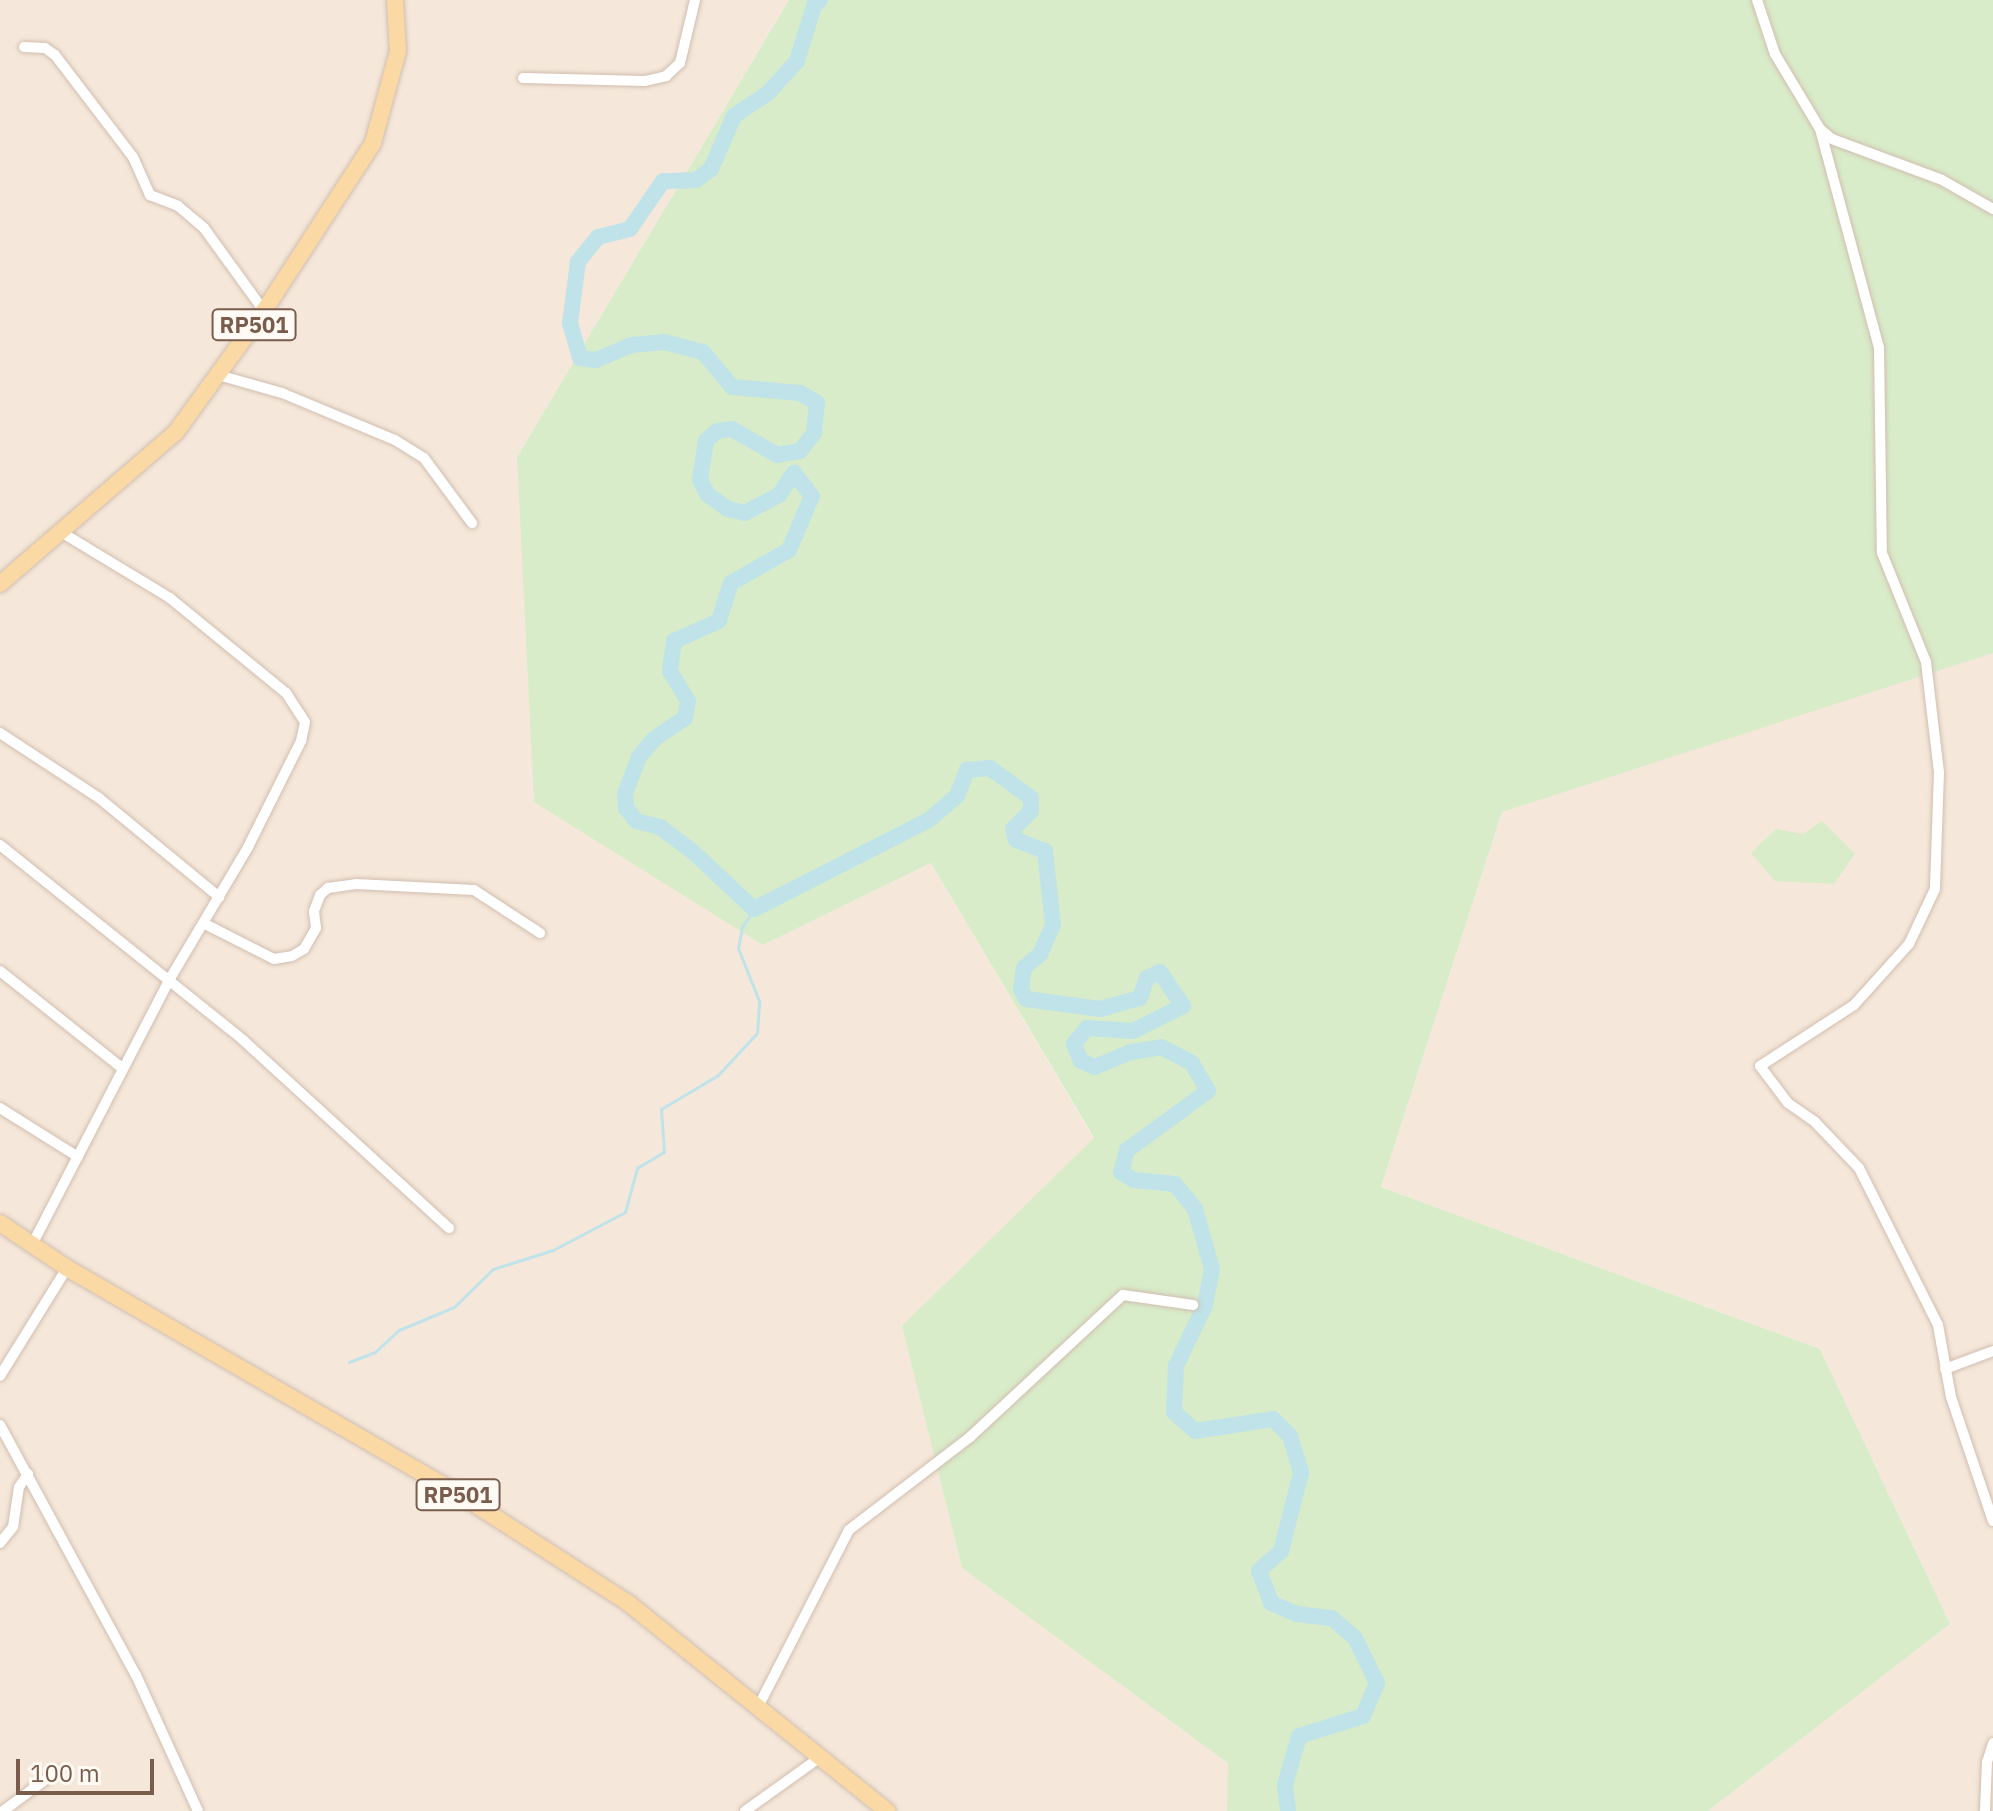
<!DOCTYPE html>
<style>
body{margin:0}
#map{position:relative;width:1993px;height:1811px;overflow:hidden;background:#fdf6ec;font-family:"IBM Plex Sans",sans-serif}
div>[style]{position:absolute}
.residential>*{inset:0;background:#f5e8da}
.green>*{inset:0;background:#d8ecc9}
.stream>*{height:3px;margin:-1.5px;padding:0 1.5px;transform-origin:1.5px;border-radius:1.5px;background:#bfe3e8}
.river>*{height:16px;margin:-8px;padding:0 8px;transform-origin:8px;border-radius:8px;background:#bfe3e8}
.roads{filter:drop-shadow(0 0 2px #d1beb0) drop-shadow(0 0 2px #d1beb0)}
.street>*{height:10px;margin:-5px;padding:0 5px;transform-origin:5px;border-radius:5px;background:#fff}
.primary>*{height:16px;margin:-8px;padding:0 8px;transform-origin:8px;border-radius:8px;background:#fbd9a5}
span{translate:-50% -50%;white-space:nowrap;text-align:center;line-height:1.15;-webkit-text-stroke:6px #fffaf3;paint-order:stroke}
.shield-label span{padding:2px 6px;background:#fffaf3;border:2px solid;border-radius:6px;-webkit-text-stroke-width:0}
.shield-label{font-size:22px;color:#7a5c4d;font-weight:700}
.scale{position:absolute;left:16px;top:1759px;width:138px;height:36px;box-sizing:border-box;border:4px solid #7a5c4d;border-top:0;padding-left:10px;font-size:24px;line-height:28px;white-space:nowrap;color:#7a5c4d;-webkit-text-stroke:6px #fffaf3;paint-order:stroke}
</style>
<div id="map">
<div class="residential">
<i style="clip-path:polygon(0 0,789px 0,517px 457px,763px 945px,931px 863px,1094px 1139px,903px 1326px,962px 1568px,1229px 1763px,1227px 1811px,0 1811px)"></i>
<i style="clip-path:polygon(1988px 650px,1993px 653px,1993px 1811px,1708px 1811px,1950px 1624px,1820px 1349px,1381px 1187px,1502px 812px)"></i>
</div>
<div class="green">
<i style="clip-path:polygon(789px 0,1993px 0,1993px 653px,1502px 812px,1381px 1187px,1820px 1349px,1950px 1624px,1708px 1811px,1227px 1811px,1228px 1763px,962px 1568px,902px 1326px,1094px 1138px,931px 863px,763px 945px,534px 802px,517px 457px)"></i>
<i style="clip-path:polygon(1822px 821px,1855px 854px,1834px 884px,1775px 881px,1751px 853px,1776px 829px,1803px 834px)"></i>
</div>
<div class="stream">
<i style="left:349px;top:1362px;width:28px;rotate:-21deg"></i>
<i style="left:375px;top:1352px;width:33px;rotate:-43deg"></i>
<i style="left:399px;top:1330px;width:60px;rotate:-22.7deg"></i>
<i style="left:454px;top:1307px;width:54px;rotate:-44.3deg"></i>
<i style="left:493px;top:1269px;width:63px;rotate:-17.6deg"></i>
<i style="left:553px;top:1250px;width:81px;rotate:-27.8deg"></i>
<i style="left:625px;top:1212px;width:46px;rotate:-74.7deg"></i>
<i style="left:637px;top:1168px;width:31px;rotate:-31deg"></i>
<i style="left:664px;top:1152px;width:43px;rotate:-94deg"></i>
<i style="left:661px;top:1109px;width:66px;rotate:-30.8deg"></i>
<i style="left:718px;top:1075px;width:57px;rotate:-47.1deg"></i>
<i style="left:757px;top:1033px;width:32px;rotate:-86deg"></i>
<i style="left:759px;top:1001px;width:57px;rotate:-111.6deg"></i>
<i style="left:738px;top:948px;width:21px;rotate:-79deg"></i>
<i style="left:742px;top:927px;width:22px;rotate:-56deg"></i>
</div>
<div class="river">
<i style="left:820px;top:0;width:8px;rotate:135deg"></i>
<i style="left:814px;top:6px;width:58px;rotate:107.2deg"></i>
<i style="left:797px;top:61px;width:43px;rotate:132.2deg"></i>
<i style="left:768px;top:93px;width:41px;rotate:145.9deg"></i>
<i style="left:734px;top:116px;width:58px;rotate:113.5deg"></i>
<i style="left:711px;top:169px;width:19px;rotate:144deg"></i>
<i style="left:696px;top:180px;width:33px;rotate:178deg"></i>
<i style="left:663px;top:181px;width:58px;rotate:124.5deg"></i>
<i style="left:630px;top:229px;width:33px;rotate:166deg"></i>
<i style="left:598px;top:237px;width:32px;rotate:129deg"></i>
<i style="left:578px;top:262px;width:62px;rotate:97.5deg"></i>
<i style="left:570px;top:323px;width:36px;rotate:74deg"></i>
<i style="left:580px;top:358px;width:16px;rotate:7deg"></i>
<i style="left:596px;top:360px;width:38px;rotate:-23deg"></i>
<i style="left:631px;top:345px;width:33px;rotate:-5deg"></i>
<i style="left:664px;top:342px;width:40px;rotate:14.4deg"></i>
<i style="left:703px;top:352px;width:45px;rotate:50.4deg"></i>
<i style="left:732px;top:387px;width:68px;rotate:5deg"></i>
<i style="left:800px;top:393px;width:20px;rotate:30deg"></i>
<i style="left:817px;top:403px;width:30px;rotate:96deg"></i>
<i style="left:814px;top:433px;width:23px;rotate:128deg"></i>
<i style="left:800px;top:451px;width:23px;rotate:170deg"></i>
<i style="left:777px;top:455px;width:52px;rotate:-150deg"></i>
<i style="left:732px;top:429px;width:15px;rotate:172deg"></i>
<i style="left:717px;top:431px;width:15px;rotate:138deg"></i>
<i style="left:706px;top:441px;width:39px;rotate:99deg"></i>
<i style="left:700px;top:480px;width:16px;rotate:63deg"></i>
<i style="left:707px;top:494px;width:26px;rotate:36deg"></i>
<i style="left:728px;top:509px;width:17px;rotate:13deg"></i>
<i style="left:745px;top:513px;width:38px;rotate:-28deg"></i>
<i style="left:779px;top:495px;width:27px;rotate:-56deg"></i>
<i style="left:794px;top:473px;width:29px;rotate:52deg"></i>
<i style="left:812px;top:496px;width:59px;rotate:113.1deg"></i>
<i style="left:789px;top:550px;width:67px;rotate:150.4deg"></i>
<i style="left:731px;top:583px;width:40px;rotate:108deg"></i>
<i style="left:719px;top:621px;width:49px;rotate:156deg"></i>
<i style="left:674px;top:641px;width:30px;rotate:98deg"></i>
<i style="left:670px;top:671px;width:35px;rotate:59deg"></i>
<i style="left:688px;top:701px;width:17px;rotate:100deg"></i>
<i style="left:685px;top:718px;width:37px;rotate:146deg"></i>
<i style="left:654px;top:739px;width:23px;rotate:130deg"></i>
<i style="left:639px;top:757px;width:39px;rotate:111deg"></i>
<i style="left:625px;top:793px;width:15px;rotate:86deg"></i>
<i style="left:626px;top:808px;width:16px;rotate:52deg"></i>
<i style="left:636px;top:821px;width:25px;rotate:14deg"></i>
<i style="left:660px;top:827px;width:40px;rotate:37deg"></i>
<i style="left:692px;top:851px;width:85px;rotate:43.1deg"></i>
<i style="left:754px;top:909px;width:196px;rotate:-27deg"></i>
<i style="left:929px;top:820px;width:37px;rotate:-41deg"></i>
<i style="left:957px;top:796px;width:28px;rotate:-69deg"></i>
<i style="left:967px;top:770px;width:23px;rotate:-5deg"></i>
<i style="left:990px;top:768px;width:51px;rotate:36.2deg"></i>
<i style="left:1031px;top:798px;width:13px;rotate:90deg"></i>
<i style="left:1031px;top:811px;width:25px;rotate:135deg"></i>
<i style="left:1013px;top:829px;width:11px;rotate:75deg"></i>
<i style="left:1016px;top:840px;width:31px;rotate:21deg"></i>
<i style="left:1045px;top:851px;width:74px;rotate:83.8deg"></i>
<i style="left:1053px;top:925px;width:32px;rotate:114deg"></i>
<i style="left:1040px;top:954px;width:21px;rotate:139deg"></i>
<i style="left:1024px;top:968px;width:21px;rotate:98deg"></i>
<i style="left:1021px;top:989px;width:11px;rotate:63deg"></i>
<i style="left:1026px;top:999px;width:75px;rotate:7.7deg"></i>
<i style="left:1100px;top:1009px;width:41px;rotate:-15.4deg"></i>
<i style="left:1140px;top:998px;width:21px;rotate:-71deg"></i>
<i style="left:1147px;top:978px;width:14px;rotate:-25deg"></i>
<i style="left:1160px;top:972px;width:41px;rotate:55.9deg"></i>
<i style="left:1183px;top:1006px;width:56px;rotate:153.4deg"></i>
<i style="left:1133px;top:1031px;width:46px;rotate:-176.3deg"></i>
<i style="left:1087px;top:1028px;width:21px;rotate:129deg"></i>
<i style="left:1074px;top:1044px;width:18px;rotate:68deg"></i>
<i style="left:1081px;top:1061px;width:15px;rotate:23deg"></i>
<i style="left:1095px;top:1067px;width:39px;rotate:-23deg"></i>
<i style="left:1131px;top:1052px;width:30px;rotate:-9deg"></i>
<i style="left:1161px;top:1047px;width:35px;rotate:27deg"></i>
<i style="left:1192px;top:1063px;width:32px;rotate:60deg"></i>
<i style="left:1208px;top:1091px;width:100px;rotate:143.9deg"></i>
<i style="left:1127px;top:1150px;width:23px;rotate:105deg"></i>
<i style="left:1121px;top:1172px;width:15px;rotate:32deg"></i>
<i style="left:1134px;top:1180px;width:41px;rotate:5.6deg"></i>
<i style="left:1175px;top:1184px;width:32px;rotate:51deg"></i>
<i style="left:1195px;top:1209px;width:62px;rotate:74.2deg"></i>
<i style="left:1212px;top:1269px;width:37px;rotate:101deg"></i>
<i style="left:1205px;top:1305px;width:68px;rotate:115.4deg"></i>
<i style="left:1176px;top:1366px;width:46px;rotate:92.5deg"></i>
<i style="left:1174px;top:1412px;width:28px;rotate:42deg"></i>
<i style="left:1195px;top:1431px;width:79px;rotate:-8.7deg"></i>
<i style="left:1273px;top:1419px;width:24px;rotate:45deg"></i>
<i style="left:1290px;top:1436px;width:39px;rotate:73deg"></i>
<i style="left:1301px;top:1473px;width:81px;rotate:104.4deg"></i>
<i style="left:1281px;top:1551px;width:30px;rotate:138deg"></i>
<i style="left:1259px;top:1571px;width:34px;rotate:69deg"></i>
<i style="left:1271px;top:1603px;width:28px;rotate:23deg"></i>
<i style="left:1297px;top:1614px;width:35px;rotate:7deg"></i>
<i style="left:1332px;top:1618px;width:30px;rotate:41deg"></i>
<i style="left:1355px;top:1638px;width:50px;rotate:63.9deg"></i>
<i style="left:1377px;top:1683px;width:36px;rotate:113deg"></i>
<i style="left:1363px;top:1716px;width:67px;rotate:162.6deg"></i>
<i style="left:1299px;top:1736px;width:51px;rotate:105.9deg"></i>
<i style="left:1285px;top:1785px;width:26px;rotate:83deg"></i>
</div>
<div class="roads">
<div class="street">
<i style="left:1757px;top:0;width:57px;rotate:71.6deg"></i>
<i style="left:1775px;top:54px;width:87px;rotate:59deg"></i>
<i style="left:1820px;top:129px;width:226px;rotate:74.9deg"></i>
<i style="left:1879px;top:347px;width:206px;rotate:89.2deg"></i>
<i style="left:1882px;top:553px;width:118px;rotate:68deg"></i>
<i style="left:1926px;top:662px;width:111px;rotate:83.3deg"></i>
<i style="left:1939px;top:772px;width:117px;rotate:92deg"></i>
<i style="left:1935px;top:889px;width:61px;rotate:115.3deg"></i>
<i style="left:1909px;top:944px;width:82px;rotate:132deg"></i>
<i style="left:1854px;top:1005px;width:112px;rotate:147deg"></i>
<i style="left:1760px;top:1066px;width:46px;rotate:52.9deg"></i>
<i style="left:1788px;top:1103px;width:33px;rotate:35deg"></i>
<i style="left:1815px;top:1122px;width:64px;rotate:46.3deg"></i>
<i style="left:1859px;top:1168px;width:176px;rotate:63.3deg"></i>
<i style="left:1938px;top:1325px;width:73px;rotate:79.8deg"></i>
<i style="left:1951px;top:1397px;width:131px;rotate:71.3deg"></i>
<i style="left:24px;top:47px;width:21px;rotate:3deg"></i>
<i style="left:45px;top:48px;width:12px;rotate:35deg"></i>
<i style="left:55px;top:55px;width:128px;rotate:52.6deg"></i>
<i style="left:133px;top:157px;width:42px;rotate:65.9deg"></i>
<i style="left:150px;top:195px;width:30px;rotate:21deg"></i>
<i style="left:178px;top:206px;width:34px;rotate:40deg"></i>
<i style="left:204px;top:228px;width:102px;rotate:54.1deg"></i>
<i style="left:523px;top:78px;width:122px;rotate:1.4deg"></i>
<i style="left:645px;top:81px;width:22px;rotate:-13deg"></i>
<i style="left:666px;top:76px;width:19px;rotate:-43deg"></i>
<i style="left:680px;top:63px;width:65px;rotate:-76.6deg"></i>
<i style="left:1821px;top:130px;width:14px;rotate:39deg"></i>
<i style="left:1832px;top:139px;width:117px;rotate:20.4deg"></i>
<i style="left:1942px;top:180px;width:59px;rotate:29.6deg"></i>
<i style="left:218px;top:375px;width:66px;rotate:15.7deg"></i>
<i style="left:282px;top:393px;width:122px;rotate:22.6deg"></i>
<i style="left:395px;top:440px;width:34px;rotate:32deg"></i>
<i style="left:424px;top:458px;width:81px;rotate:53.6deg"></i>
<i style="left:0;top:733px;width:118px;rotate:33.3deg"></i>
<i style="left:99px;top:798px;width:156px;rotate:39.5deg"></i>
<i style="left:0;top:845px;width:312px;rotate:38.7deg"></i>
<i style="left:243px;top:1040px;width:279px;rotate:42.4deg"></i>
<i style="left:205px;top:924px;width:77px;rotate:26.9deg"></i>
<i style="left:274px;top:959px;width:18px;rotate:-9deg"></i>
<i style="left:292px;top:956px;width:14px;rotate:-30deg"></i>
<i style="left:304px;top:949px;width:24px;rotate:-60deg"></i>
<i style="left:316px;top:928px;width:17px;rotate:-97deg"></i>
<i style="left:314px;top:911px;width:17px;rotate:-69deg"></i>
<i style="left:320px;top:895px;width:11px;rotate:-41deg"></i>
<i style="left:328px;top:888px;width:28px;rotate:-8deg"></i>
<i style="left:356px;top:884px;width:118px;rotate:2.9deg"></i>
<i style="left:474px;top:890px;width:79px;rotate:33.1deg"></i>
<i style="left:0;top:971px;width:157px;rotate:38.5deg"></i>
<i style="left:0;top:1108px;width:92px;rotate:32.1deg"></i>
<i style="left:34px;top:1241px;width:292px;rotate:-62.6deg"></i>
<i style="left:168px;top:982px;width:157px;rotate:-59.3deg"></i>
<i style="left:248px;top:847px;width:119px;rotate:-63.4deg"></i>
<i style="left:301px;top:741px;width:19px;rotate:-78deg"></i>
<i style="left:305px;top:722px;width:35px;rotate:-123deg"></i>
<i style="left:286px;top:693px;width:150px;rotate:-140.7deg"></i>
<i style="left:170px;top:598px;width:127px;rotate:-148.8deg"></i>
<i style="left:1945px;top:1369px;width:51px;rotate:-20.6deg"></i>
<i style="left:0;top:1376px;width:127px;rotate:-58.2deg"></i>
<i style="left:0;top:1425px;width:285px;rotate:61.5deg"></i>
<i style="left:136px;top:1675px;width:149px;rotate:65.5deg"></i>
<i style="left:0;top:1543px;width:21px;rotate:-51deg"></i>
<i style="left:13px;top:1527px;width:40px;rotate:-81.5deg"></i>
<i style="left:19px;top:1487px;width:16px;rotate:-55deg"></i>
<i style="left:758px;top:1707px;width:199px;rotate:-62.8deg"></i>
<i style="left:849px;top:1530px;width:153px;rotate:-37.5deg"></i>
<i style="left:970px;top:1437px;width:209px;rotate:-42.9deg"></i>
<i style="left:1123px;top:1295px;width:71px;rotate:8.1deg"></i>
<i style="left:3px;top:1811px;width:67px;rotate:-36.5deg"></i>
<i style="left:745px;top:1811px;width:91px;rotate:-35.6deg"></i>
<i style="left:1985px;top:1811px;width:49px;rotate:-87.7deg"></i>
<i style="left:1987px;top:1762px;width:20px;rotate:-72deg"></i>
</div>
<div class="primary">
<i style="left:0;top:584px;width:233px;rotate:-40.8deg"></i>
<i style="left:176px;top:432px;width:150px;rotate:-54deg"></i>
<i style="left:264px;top:311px;width:200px;rotate:-57deg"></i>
<i style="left:373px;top:143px;width:95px;rotate:-74.8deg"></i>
<i style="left:398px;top:51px;width:51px;rotate:-93.4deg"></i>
<i style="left:0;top:1223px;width:81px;rotate:33.9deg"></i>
<i style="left:67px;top:1268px;width:466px;rotate:30deg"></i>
<i style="left:470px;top:1501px;width:187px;rotate:32.8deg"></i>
<i style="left:627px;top:1602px;width:334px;rotate:38.8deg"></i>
</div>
</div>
<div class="shield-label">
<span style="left:254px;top:325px">RP501</span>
<span style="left:458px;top:1495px">RP501</span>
</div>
<div class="scale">100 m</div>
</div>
